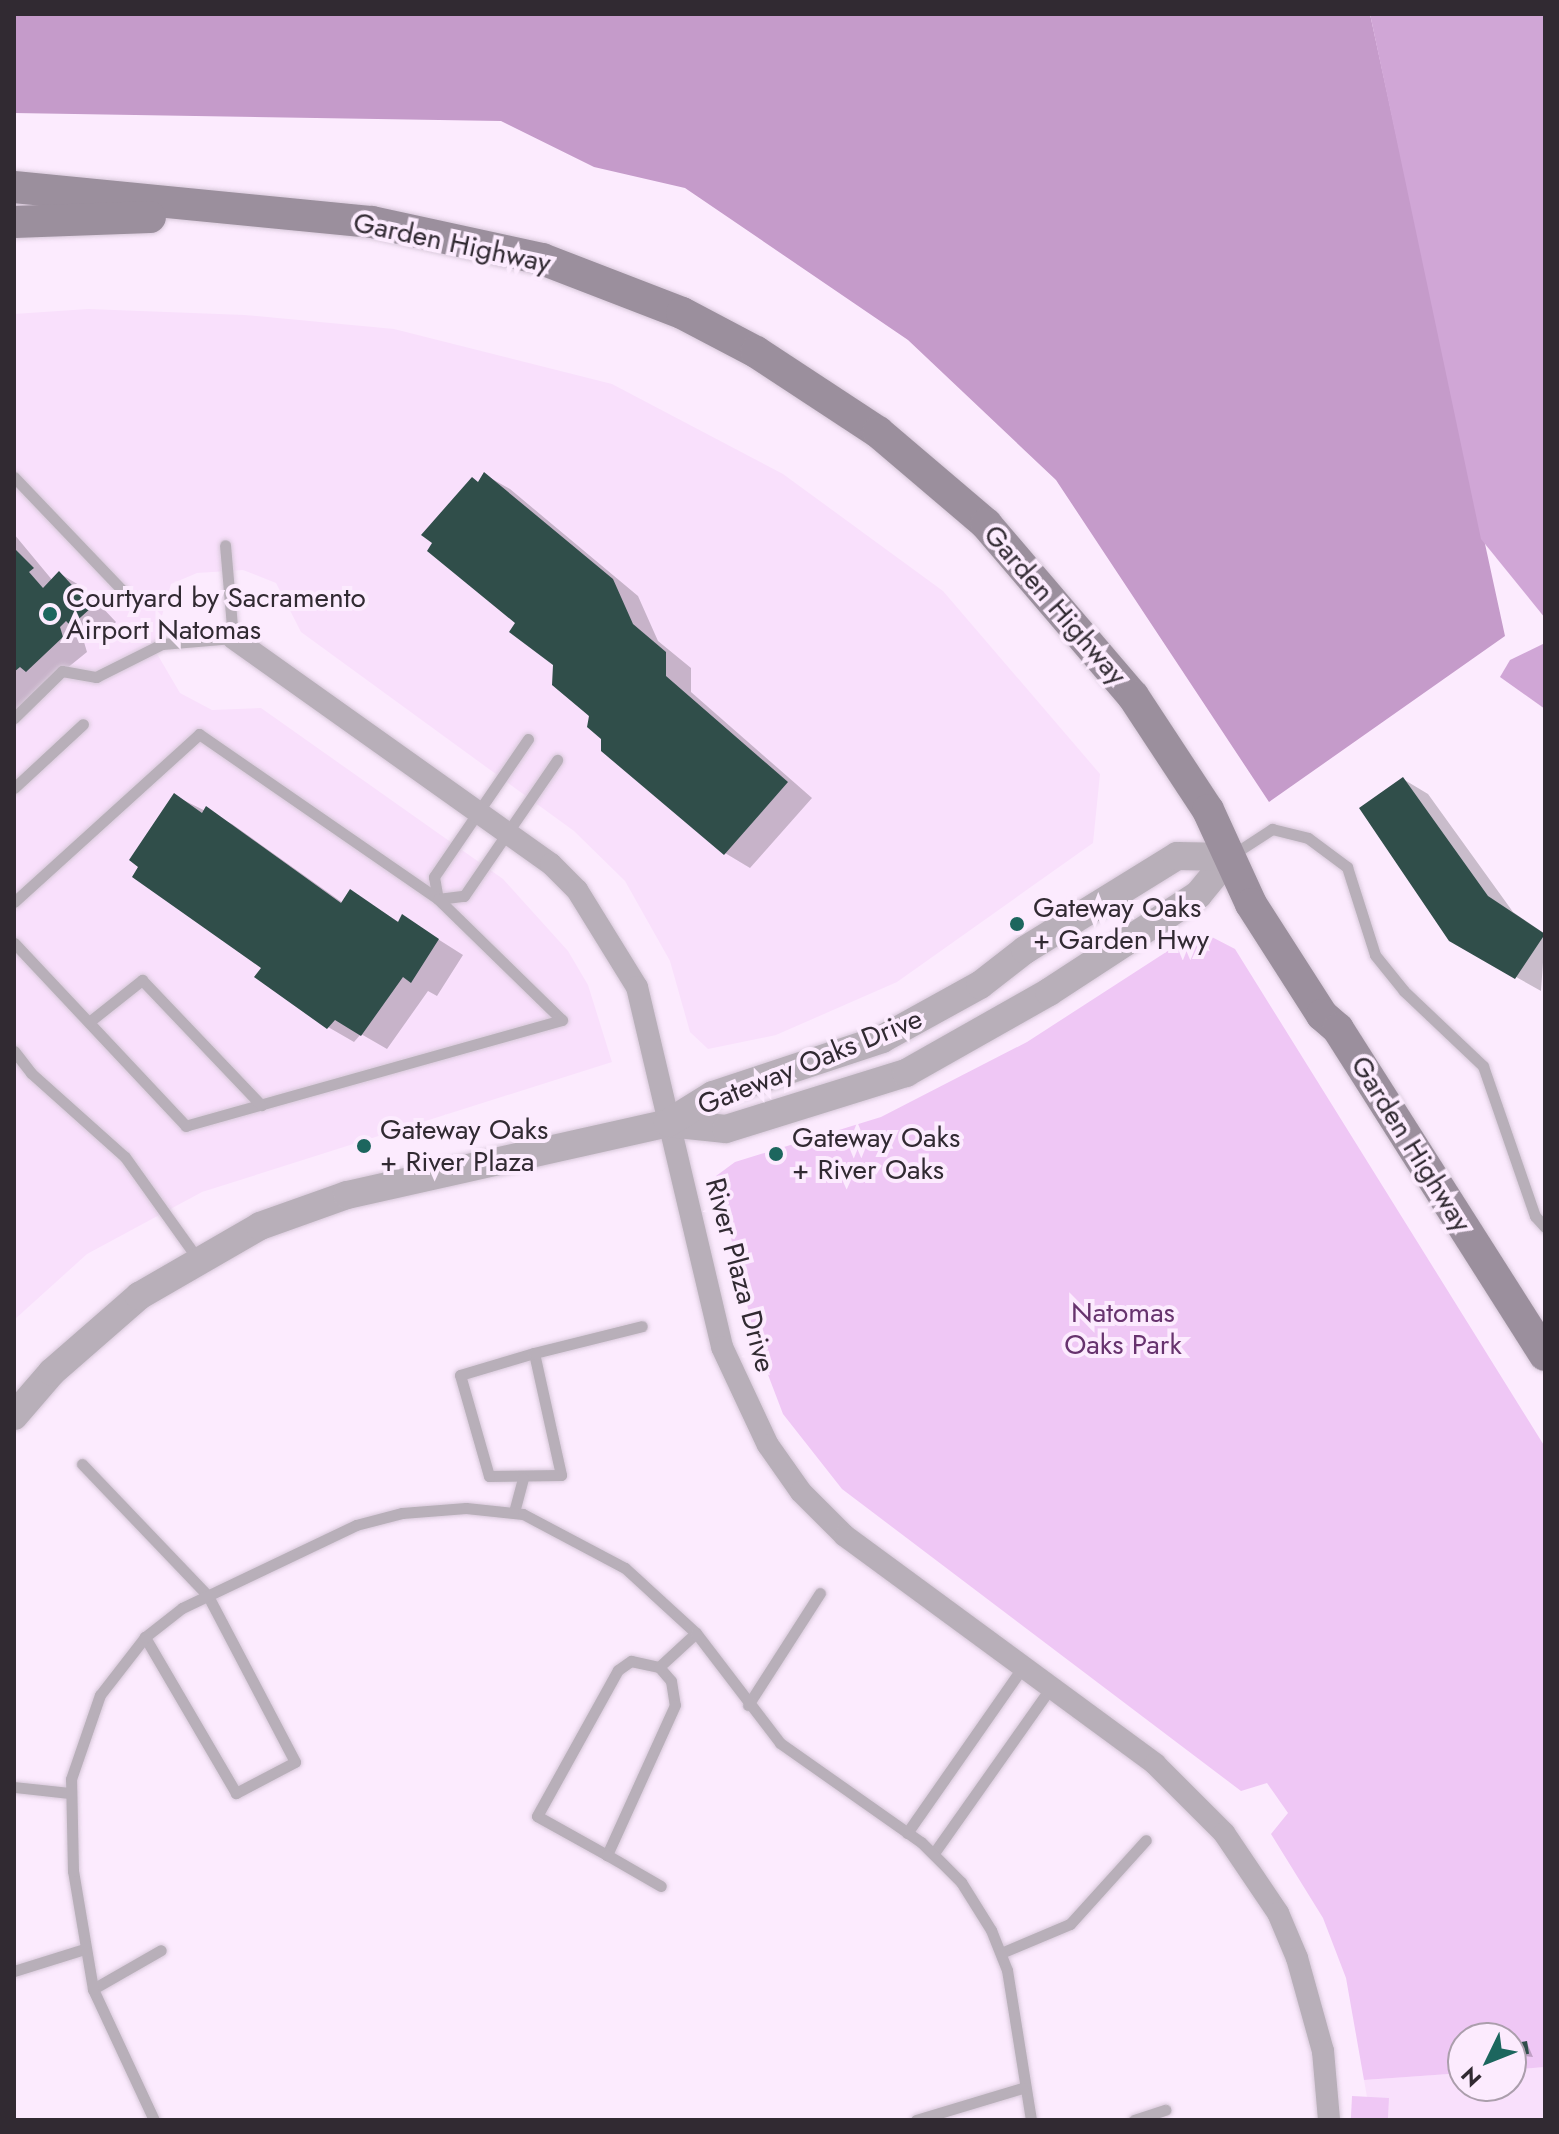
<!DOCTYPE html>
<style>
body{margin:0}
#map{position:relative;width:1559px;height:2134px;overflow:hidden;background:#fcebfe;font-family:Jost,sans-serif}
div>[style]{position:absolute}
.built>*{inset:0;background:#f9e0fc}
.green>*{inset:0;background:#efc7f5;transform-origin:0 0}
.forest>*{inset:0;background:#c59bca}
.water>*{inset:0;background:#d0a6d6}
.shadow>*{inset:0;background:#0003}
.building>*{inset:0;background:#304e4a;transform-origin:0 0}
.roads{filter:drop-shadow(0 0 2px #d7c8d9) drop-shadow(0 0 2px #d7c8d9)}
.service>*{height:11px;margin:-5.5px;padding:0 5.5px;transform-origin:5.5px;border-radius:5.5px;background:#b8afb9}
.minor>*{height:22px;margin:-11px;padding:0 11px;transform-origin:11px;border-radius:11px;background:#b8afb9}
.tertiary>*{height:28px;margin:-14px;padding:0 14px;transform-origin:14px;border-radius:14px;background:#b8afb9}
.secondary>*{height:32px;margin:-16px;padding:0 16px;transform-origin:16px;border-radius:16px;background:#9b8f9d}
.dots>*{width:22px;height:22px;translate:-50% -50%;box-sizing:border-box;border:4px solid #fcebfe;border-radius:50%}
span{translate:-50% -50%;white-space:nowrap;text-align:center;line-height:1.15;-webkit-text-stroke:8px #fcebfe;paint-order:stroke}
.street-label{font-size:28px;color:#312a32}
.poi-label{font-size:28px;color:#312a32}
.left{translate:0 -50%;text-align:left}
.park-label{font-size:28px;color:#67336e}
.frame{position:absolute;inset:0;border:16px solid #312a32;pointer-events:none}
.north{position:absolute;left:1447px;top:2022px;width:80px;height:80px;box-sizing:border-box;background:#fcebfe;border:2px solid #ab9eac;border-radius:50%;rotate:227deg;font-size:22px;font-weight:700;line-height:32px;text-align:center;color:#312a32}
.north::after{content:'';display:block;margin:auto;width:28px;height:36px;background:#1c665e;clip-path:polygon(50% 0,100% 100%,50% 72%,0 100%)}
</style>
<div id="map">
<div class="built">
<i style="clip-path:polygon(88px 309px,245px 315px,394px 329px,612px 384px,783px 474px,943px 591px,1100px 774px,1093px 843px,897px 982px,776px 1035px,708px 1049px,690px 1032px,670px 961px,625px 881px,574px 831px,301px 632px,276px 583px,243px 570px,197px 573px,171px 584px,153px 647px,180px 693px,212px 710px,261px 708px,503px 879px,568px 951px,588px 985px,612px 1062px,202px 1192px,87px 1254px,14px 1320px,14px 314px)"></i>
<i style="clip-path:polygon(1545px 2067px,1545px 2120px,1371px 2120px,1364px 2080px,1463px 2073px,1463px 2086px,1511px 2086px,1511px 2070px)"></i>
</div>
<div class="green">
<i style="clip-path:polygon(1208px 935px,1235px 949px,1545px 1447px,1545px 2067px,1511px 2070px,1511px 2038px,1463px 2038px,1463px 2073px,1364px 2080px,1346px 1978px,1323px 1918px,1271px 1834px,1288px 1813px,1267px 1783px,1241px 1791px,842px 1489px,783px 1414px,757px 1346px,716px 1176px,735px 1162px,881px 1117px,1027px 1042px,1177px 945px)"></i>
<i style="left:1389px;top:2098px;width:22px;height:37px;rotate:93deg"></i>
</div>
<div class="forest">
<i style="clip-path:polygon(14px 14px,1370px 14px,1505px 636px,1269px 802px,1056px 480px,908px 340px,685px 188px,594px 167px,501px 121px,14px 113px)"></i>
</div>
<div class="water">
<i style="clip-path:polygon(1370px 14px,1545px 14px,1545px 618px,1481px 539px)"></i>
<i style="clip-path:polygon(1545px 643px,1545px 709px,1500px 677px,1510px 660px)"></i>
</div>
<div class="shadow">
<i style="clip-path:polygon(485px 475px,510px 489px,638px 596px,658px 641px,691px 668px,691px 692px,812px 798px,750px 868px,725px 853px,603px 738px,555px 664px,518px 623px,479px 483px)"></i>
<i style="clip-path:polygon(14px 534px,53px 581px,59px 573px,84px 588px,116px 622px,98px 639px,91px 635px,84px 642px,87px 652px,14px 711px)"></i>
<i style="clip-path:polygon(1403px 779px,1428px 794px,1513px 912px,1545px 934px,1541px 991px,1450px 940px)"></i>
<i style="clip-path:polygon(175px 796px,232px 824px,343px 903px,375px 907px,400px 923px,403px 917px,463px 955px,437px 996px,428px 991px,387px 1049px,361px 1034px,354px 1042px,328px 1027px,264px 967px)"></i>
<i style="clip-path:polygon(1527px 2043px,1533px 2057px,1515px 2055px)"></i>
</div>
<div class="building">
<i style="clip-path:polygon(484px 472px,613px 579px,633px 624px,666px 652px,666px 676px,788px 782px,724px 855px,601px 751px,601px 739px,587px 727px,589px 716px,552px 685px,553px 665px,509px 632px,515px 623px,427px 551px,432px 543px,421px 535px,472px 477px,478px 482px)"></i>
<i style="clip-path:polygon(14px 548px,34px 568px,29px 572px,43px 588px,59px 571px,92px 607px,71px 626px,66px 621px,60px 627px,63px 637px,26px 672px,20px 667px,14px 672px)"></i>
<i style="clip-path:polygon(1403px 777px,1488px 896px,1545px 934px,1515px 979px,1449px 941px,1359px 808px)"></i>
<i style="clip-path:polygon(174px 793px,202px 813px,206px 806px,341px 903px,350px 889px,398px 922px,402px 914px,439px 939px,411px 983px,403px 977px,361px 1036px,335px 1020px,327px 1029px,254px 977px,261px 968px,132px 877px,138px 867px,129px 860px)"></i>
<i style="left:1527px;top:2041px;width:13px;height:16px;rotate:81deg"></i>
</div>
<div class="roads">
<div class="service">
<i style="left:14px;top:477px;width:156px;rotate:46.3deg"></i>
<i style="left:14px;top:718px;width:67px;rotate:-44.4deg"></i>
<i style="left:62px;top:671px;width:35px;rotate:10deg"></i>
<i style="left:96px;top:677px;width:74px;rotate:-26.6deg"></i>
<i style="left:162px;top:644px;width:71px;rotate:-4.8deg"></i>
<i style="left:233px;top:638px;width:93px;rotate:-94.9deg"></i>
<i style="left:528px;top:739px;width:167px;rotate:124.3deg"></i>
<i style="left:434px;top:877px;width:22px;rotate:80deg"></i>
<i style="left:438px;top:899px;width:26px;rotate:-7deg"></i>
<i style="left:464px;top:896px;width:165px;rotate:-55.6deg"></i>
<i style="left:14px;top:788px;width:94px;rotate:-42.8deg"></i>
<i style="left:1232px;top:855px;width:48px;rotate:-33deg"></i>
<i style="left:1272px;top:829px;width:37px;rotate:14deg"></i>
<i style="left:1308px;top:838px;width:49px;rotate:36.6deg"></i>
<i style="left:1347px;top:867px;width:92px;rotate:72.3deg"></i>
<i style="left:1375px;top:955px;width:46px;rotate:51.1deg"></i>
<i style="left:1404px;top:991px;width:109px;rotate:43.5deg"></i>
<i style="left:1483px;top:1066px;width:159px;rotate:70.9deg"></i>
<i style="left:1535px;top:1216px;width:15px;rotate:48deg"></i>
<i style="left:14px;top:902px;width:250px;rotate:-42.2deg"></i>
<i style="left:199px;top:734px;width:290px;rotate:34.6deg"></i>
<i style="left:438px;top:899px;width:173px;rotate:44.3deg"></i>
<i style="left:562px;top:1020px;width:391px;rotate:164.3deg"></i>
<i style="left:186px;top:1126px;width:251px;rotate:-133.2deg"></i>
<i style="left:89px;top:1022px;width:68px;rotate:-38.4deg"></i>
<i style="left:142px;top:980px;width:173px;rotate:46.4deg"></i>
<i style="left:14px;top:1051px;width:28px;rotate:52deg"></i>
<i style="left:31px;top:1073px;width:126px;rotate:41.8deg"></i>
<i style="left:125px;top:1157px;width:124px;rotate:54.5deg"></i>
<i style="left:534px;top:1353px;width:125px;rotate:77.5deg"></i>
<i style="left:561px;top:1475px;width:72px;rotate:179.2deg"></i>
<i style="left:489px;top:1476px;width:105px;rotate:-106deg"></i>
<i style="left:460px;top:1375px;width:77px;rotate:-16.6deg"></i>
<i style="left:534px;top:1353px;width:111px;rotate:-14deg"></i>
<i style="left:82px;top:1464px;width:182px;rotate:46.3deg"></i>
<i style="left:208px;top:1596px;width:187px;rotate:62.3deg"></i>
<i style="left:295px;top:1762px;width:67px;rotate:152.3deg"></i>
<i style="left:236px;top:1793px;width:181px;rotate:-120.3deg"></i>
<i style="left:514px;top:1512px;width:35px;rotate:-75deg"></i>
<i style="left:631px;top:1661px;width:29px;rotate:12deg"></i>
<i style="left:659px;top:1667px;width:18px;rotate:49deg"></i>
<i style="left:671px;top:1681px;width:24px;rotate:81deg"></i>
<i style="left:675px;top:1705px;width:165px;rotate:114.4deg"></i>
<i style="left:607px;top:1855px;width:80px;rotate:-150.9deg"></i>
<i style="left:537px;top:1816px;width:167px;rotate:-61deg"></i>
<i style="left:618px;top:1670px;width:16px;rotate:-35deg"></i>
<i style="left:659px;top:1667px;width:50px;rotate:-42.6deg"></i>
<i style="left:748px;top:1705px;width:133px;rotate:-57.3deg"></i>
<i style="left:14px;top:1787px;width:55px;rotate:6.2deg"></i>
<i style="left:907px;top:1833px;width:203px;rotate:-55.1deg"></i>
<i style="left:934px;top:1853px;width:203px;rotate:-54.8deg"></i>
<i style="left:607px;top:1855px;width:62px;rotate:29.9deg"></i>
<i style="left:1001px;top:1953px;width:75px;rotate:-22.8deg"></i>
<i style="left:1070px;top:1924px;width:113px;rotate:-47.9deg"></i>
<i style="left:14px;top:1971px;width:73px;rotate:-17.4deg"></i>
<i style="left:93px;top:1989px;width:78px;rotate:-29.8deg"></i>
<i style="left:154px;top:2120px;width:145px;rotate:-115deg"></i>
<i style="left:93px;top:1989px;width:120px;rotate:-99.6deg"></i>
<i style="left:73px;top:1871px;width:92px;rotate:-91.2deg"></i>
<i style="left:71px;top:1779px;width:89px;rotate:-71deg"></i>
<i style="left:100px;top:1695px;width:73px;rotate:-52.2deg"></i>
<i style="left:145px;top:1637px;width:47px;rotate:-38.1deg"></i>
<i style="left:182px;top:1608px;width:193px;rotate:-25.5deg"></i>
<i style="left:356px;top:1525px;width:48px;rotate:-14.6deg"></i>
<i style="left:402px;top:1513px;width:64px;rotate:-4.5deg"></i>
<i style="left:466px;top:1508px;width:57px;rotate:6deg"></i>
<i style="left:523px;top:1514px;width:115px;rotate:27.9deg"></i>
<i style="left:625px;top:1568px;width:96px;rotate:42.5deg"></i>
<i style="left:696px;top:1633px;width:138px;rotate:52.6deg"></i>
<i style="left:780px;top:1743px;width:172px;rotate:35.1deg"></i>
<i style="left:921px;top:1842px;width:57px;rotate:45deg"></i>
<i style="left:961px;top:1882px;width:57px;rotate:58deg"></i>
<i style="left:991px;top:1930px;width:43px;rotate:68.2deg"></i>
<i style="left:1007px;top:1970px;width:152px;rotate:80.9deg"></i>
<i style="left:916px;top:2120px;width:111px;rotate:-16.8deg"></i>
<i style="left:1134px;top:2120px;width:33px;rotate:-18deg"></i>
</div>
<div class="minor">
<i style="left:233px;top:638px;width:390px;rotate:35.4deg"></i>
<i style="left:551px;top:864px;width:37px;rotate:45deg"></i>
<i style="left:577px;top:890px;width:114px;rotate:58.3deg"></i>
<i style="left:637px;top:987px;width:370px;rotate:76.7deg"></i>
<i style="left:722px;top:1347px;width:108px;rotate:64.9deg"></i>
<i style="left:768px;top:1445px;width:57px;rotate:54.9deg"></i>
<i style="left:801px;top:1492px;width:62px;rotate:45deg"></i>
<i style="left:845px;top:1536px;width:385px;rotate:36.3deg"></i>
<i style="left:1155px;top:1764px;width:98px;rotate:45deg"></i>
<i style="left:1224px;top:1833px;width:97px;rotate:56deg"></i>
<i style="left:1278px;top:1913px;width:49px;rotate:67.1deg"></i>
<i style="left:1297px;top:1958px;width:97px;rotate:74.4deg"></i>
<i style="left:1323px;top:2051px;width:69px;rotate:85deg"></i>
</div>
<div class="tertiary">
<i style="left:668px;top:1123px;width:58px;rotate:5.9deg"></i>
<i style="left:726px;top:1129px;width:189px;rotate:-17.3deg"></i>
<i style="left:906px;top:1073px;width:164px;rotate:-29.5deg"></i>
<i style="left:1049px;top:992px;width:178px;rotate:-33.1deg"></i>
<i style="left:1198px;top:895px;width:49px;rotate:-50.8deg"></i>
<i style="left:14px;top:1416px;width:58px;rotate:-49.2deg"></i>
<i style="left:52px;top:1372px;width:116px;rotate:-41.1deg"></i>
<i style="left:139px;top:1296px;width:140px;rotate:-30deg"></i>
<i style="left:260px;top:1226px;width:92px;rotate:-19.6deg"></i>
<i style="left:347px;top:1195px;width:329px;rotate:-12.6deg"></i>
<i style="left:668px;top:1123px;width:53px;rotate:-31.9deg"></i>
<i style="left:713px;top:1095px;width:178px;rotate:-18.3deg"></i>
<i style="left:882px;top:1039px;width:112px;rotate:-28.9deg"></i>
<i style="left:980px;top:985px;width:57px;rotate:-37.9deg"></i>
<i style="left:1025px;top:950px;width:179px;rotate:-31.7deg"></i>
<i style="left:1177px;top:856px;width:52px;rotate:1.1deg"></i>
</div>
<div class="secondary">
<i style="left:14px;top:187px;width:360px;rotate:5.6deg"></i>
<i style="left:372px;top:222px;width:174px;rotate:12.3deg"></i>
<i style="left:542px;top:259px;width:150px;rotate:21.1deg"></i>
<i style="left:682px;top:313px;width:84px;rotate:27.8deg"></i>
<i style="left:756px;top:352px;width:146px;rotate:33.3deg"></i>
<i style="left:878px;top:432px;width:142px;rotate:40.4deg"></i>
<i style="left:986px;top:524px;width:226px;rotate:49.5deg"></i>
<i style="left:1133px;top:696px;width:136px;rotate:56.7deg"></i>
<i style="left:1208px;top:810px;width:103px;rotate:65.4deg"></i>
<i style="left:1251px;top:904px;width:132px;rotate:57.4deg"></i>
<i style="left:1322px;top:1015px;width:21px;rotate:41deg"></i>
<i style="left:1338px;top:1029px;width:386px;rotate:57.6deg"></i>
<i style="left:14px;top:222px;width:136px;rotate:-2.1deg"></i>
</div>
</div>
<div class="dots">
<i style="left:50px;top:614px;background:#1c665e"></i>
<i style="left:1017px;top:924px;background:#1c665e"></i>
<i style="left:364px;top:1146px;background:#1c665e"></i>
<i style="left:776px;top:1154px;background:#1c665e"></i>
</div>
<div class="street-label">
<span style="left:452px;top:243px;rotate:12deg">Garden Highway</span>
<span style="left:1055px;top:605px;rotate:49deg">Garden Highway</span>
<span style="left:810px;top:1062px;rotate:-22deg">Gateway Oaks Drive</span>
<span style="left:1411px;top:1144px;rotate:58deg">Garden Highway</span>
<span style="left:740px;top:1275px;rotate:75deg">River Plaza Drive</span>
</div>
<div class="poi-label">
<span class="left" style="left:66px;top:614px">Courtyard by Sacramento<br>Airport Natomas</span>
<span class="left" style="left:1033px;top:924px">Gateway Oaks<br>+ Garden Hwy</span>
<span class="left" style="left:380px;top:1146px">Gateway Oaks<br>+ River Plaza</span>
<span class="left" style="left:792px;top:1154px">Gateway Oaks<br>+ River Oaks</span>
</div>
<div class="park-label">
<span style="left:1123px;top:1329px">Natomas<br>Oaks Park</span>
</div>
<div class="frame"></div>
<div class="north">N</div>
</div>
